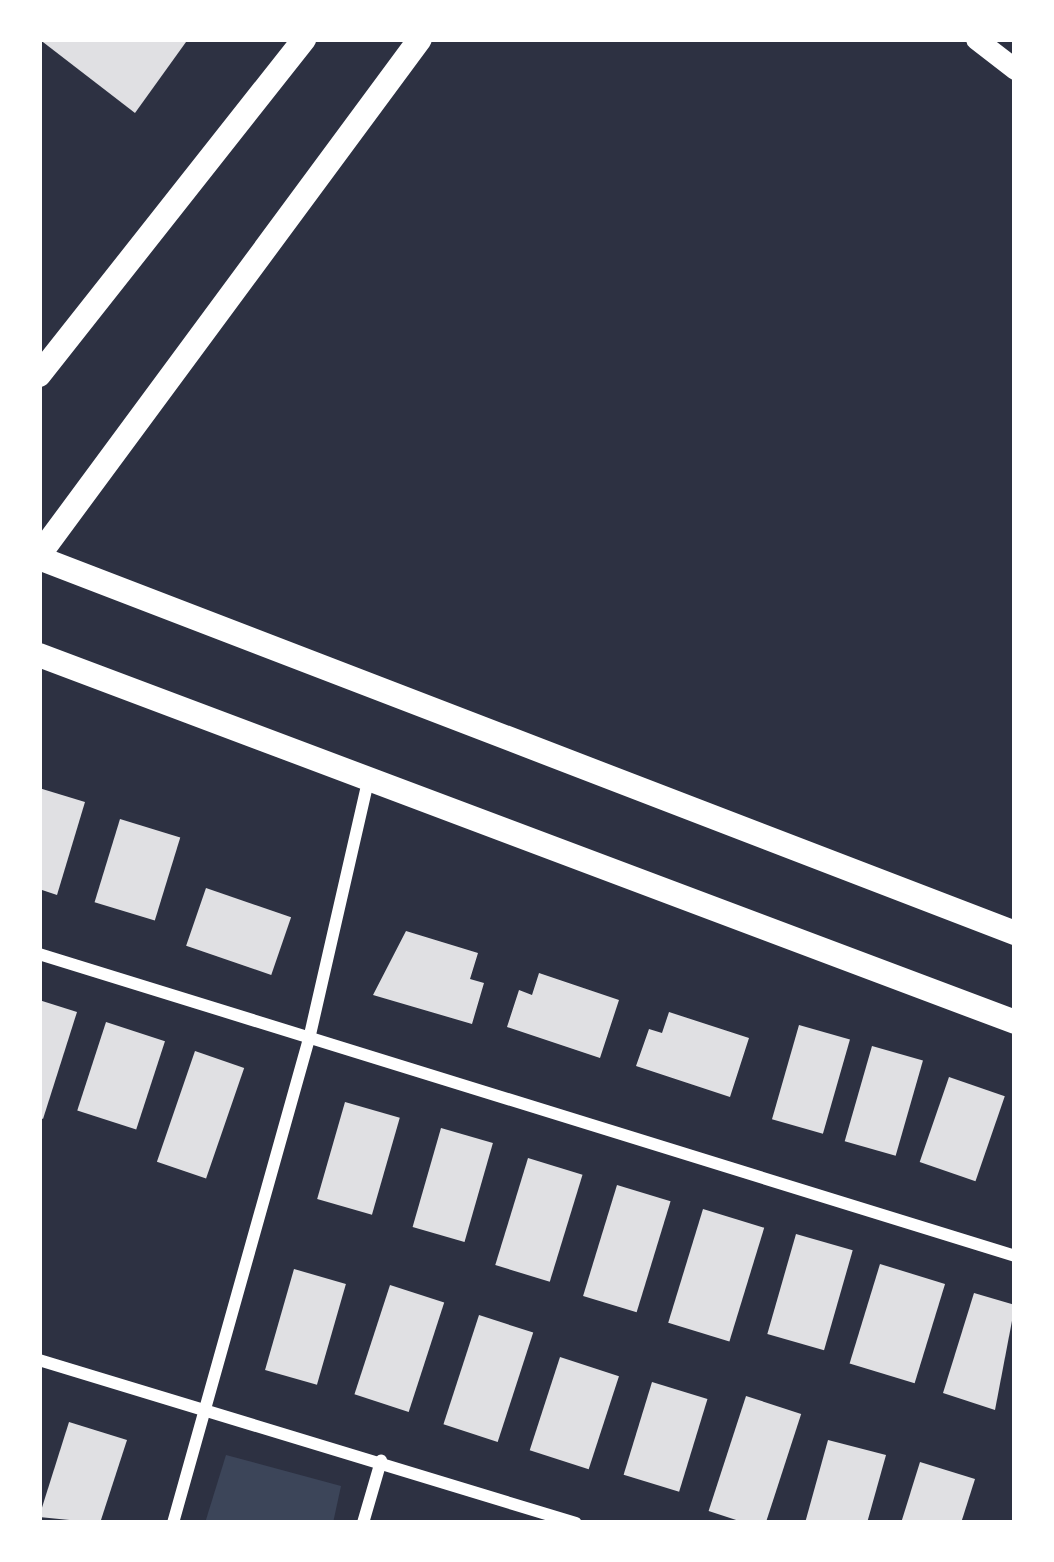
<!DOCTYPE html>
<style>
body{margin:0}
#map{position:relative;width:1054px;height:1562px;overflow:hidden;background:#2d3142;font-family:"IBM Plex Sans",sans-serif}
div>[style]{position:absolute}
.green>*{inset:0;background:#3c4559}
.building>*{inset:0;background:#e0e0e3;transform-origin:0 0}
.minor>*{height:12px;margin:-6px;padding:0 6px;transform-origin:6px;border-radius:6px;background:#fff}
.tertiary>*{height:21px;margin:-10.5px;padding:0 10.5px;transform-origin:10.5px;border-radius:10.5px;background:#fff}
.secondary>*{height:24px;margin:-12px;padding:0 12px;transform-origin:12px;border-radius:12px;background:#fff}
span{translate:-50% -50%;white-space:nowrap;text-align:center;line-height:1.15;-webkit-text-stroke:9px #fff;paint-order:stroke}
.frame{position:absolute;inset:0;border:42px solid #fff;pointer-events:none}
</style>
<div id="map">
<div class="green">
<i style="clip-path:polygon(226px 1455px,341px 1486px,333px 1523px,205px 1523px)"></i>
</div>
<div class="building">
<i style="clip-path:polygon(39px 39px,182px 39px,186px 42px,135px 113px)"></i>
<i style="clip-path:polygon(39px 788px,85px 802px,57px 895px,39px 889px)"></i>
<i style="left:120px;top:819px;width:63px;height:87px;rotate:17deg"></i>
<i style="left:206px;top:888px;width:90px;height:61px;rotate:19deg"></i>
<i style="clip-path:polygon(406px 931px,478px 953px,470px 979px,484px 983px,472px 1024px,373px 995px)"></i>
<i style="clip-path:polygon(539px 973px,619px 1000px,600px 1058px,507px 1027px,519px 990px,532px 995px)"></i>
<i style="clip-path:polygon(39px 1000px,77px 1012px,43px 1119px,39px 1117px)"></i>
<i style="clip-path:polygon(669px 1012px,749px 1038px,730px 1097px,636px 1066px,649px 1029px,662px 1033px)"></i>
<i style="left:106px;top:1022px;width:62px;height:93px;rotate:18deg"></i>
<i style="left:799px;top:1025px;width:53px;height:98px;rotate:16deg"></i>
<i style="left:872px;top:1046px;width:53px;height:99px;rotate:16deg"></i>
<i style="left:195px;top:1051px;width:52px;height:117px;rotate:19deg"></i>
<i style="left:949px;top:1077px;width:59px;height:90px;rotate:19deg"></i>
<i style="left:345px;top:1102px;width:57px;height:101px;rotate:16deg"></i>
<i style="left:441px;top:1128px;width:54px;height:103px;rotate:16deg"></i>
<i style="left:528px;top:1158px;width:57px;height:112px;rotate:17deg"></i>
<i style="left:617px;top:1185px;width:56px;height:116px;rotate:17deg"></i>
<i style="left:703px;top:1209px;width:64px;height:119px;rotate:17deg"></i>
<i style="left:796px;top:1234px;width:59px;height:104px;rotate:16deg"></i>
<i style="left:880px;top:1264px;width:68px;height:104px;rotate:17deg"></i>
<i style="left:294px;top:1269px;width:54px;height:105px;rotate:16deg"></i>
<i style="left:390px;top:1285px;width:57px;height:115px;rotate:18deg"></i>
<i style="clip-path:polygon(974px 1293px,1015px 1305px,995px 1410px,943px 1393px)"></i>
<i style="left:479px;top:1315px;width:57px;height:115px;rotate:18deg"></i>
<i style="left:560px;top:1357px;width:62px;height:98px;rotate:18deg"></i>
<i style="left:652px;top:1382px;width:58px;height:97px;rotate:17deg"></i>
<i style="left:746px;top:1396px;width:58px;height:121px;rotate:18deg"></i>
<i style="clip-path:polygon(69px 1422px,127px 1440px,100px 1523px,39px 1517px)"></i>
<i style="clip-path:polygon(828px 1440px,886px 1455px,867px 1523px,805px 1523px)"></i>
<i style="clip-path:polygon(920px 1462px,975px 1479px,961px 1523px,901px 1523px)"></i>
</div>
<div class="minor">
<i style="left:39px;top:954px;width:1022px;rotate:17.19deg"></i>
<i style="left:39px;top:1360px;width:561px;rotate:16.89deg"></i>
<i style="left:173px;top:1523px;width:503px;rotate:-74.31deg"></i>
<i style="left:309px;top:1039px;width:265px;rotate:-77.1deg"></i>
<i style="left:363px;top:1523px;width:65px;rotate:-73.8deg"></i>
</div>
<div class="tertiary">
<i style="left:976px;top:39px;width:49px;rotate:37.6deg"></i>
</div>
<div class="secondary">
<i style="left:39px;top:375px;width:428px;rotate:-51.7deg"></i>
<i style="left:39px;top:555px;width:641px;rotate:-53.56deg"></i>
<i style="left:39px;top:558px;width:1046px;rotate:21.02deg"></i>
<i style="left:39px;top:655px;width:1043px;rotate:20.61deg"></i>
</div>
<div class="frame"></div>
</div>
